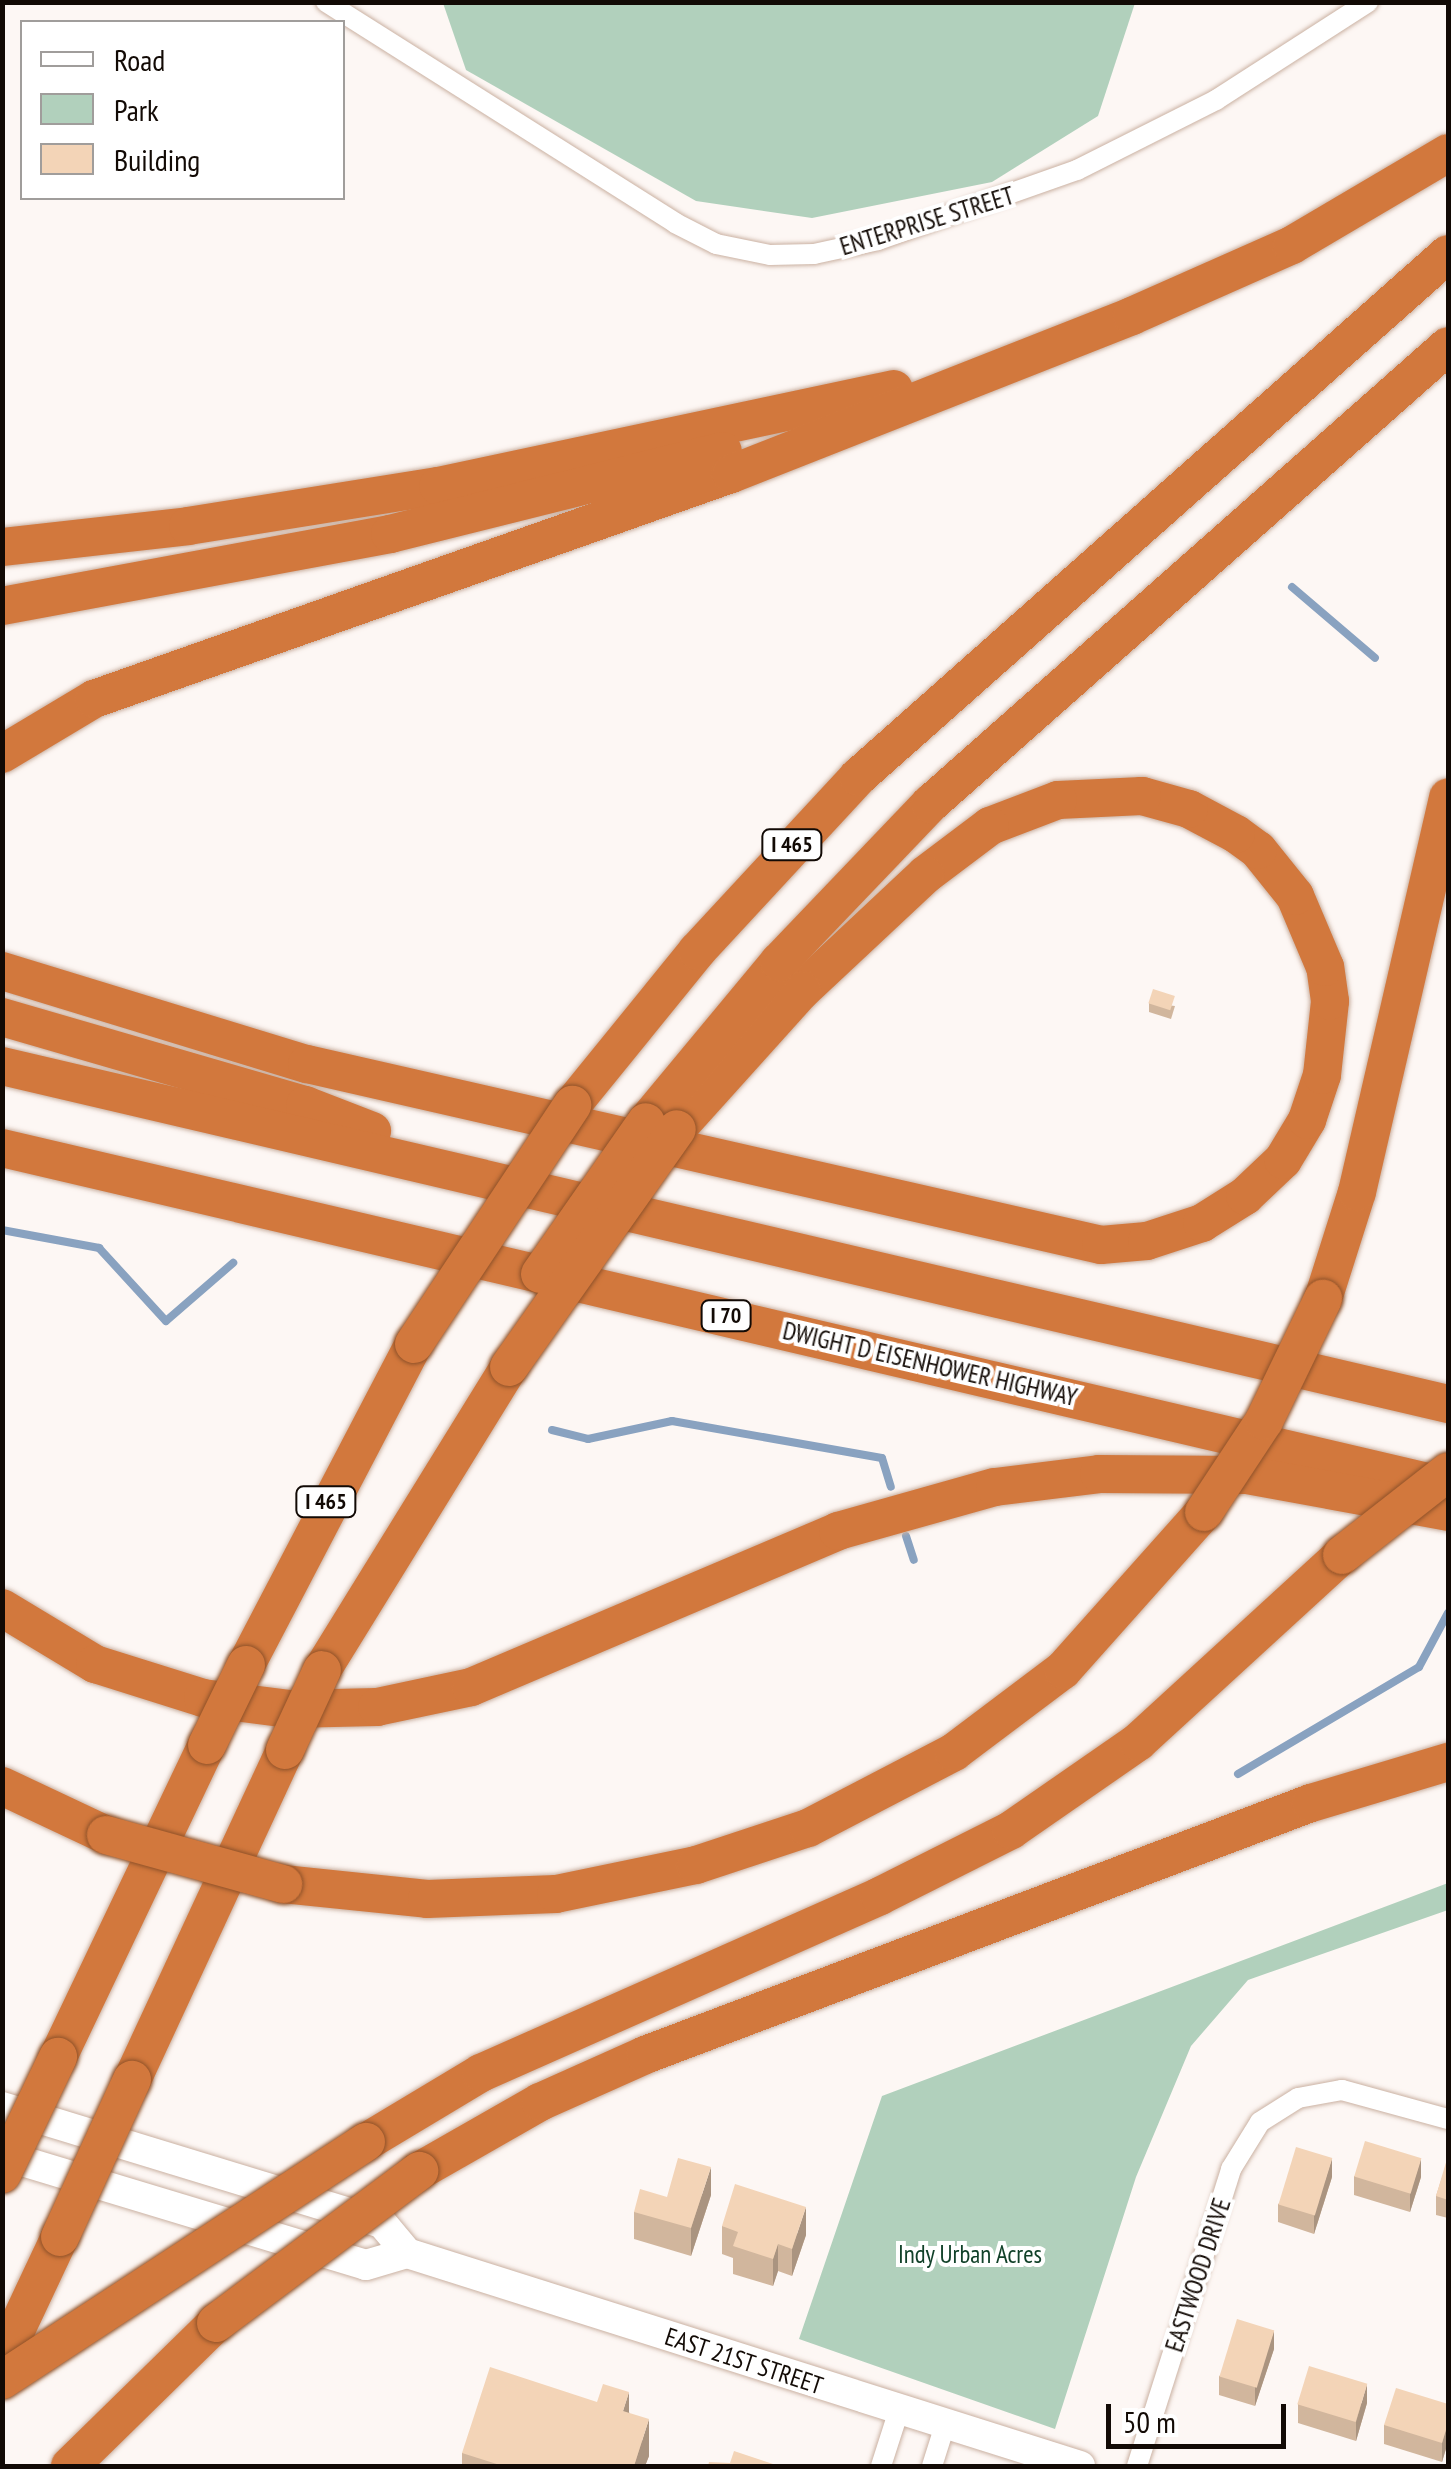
<!DOCTYPE html>
<style>
body{margin:0}
#map{position:relative;width:1451px;height:2469px;overflow:hidden;background:#fdf7f4;font-family:"PT Sans Narrow",sans-serif}
div>[style]{position:absolute}
.green>*{inset:0;background:#b1d0bc}
.stream>*{height:8px;margin:-4px;padding:0 4px;transform-origin:4px;border-radius:4px;background:#89a2c0}
.roads{filter:drop-shadow(0 0 2px #cab1a2) drop-shadow(0 0 2px #cab1a2)}
.street>*{height:20px;margin:-10px;padding:0 10px;transform-origin:10px;border-radius:10px;background:#fff}
.secondary>*{height:30px;margin:-15px;padding:0 15px;transform-origin:15px;border-radius:15px;background:#fff}
.highway>*{height:38px;margin:-19px;padding:0 19px;transform-origin:19px;border-radius:19px;background:#d2783d}
.bridges{filter:drop-shadow(0 0 2px #8f5229) drop-shadow(0 0 2px #8f5229)}
.highway-bridge>*{height:38px;margin:-19px;padding:0 19px;transform-origin:19px;border-radius:19px;background:#d2783d}
.wall>*{inset:0;background:#d1b69d}
.shaded-wall>*{inset:0;background:#aa9480}
.building>*{inset:0;background:#f3d4b7;transform-origin:0 0}
span{translate:-50% -50%;white-space:nowrap;text-align:center;line-height:1.15;-webkit-text-stroke:8px #fff;paint-order:stroke}
.shield-label span{padding:2px 8px;background:#fff;border:2px solid;border-radius:8px;-webkit-text-stroke-width:0}
.shield-label{font-size:22px;color:#120a05;font-weight:700}
.street-label{font-size:25px;color:#120a05}
.park-label{font-size:25px;color:#114129}
.frame{position:absolute;inset:0;border:5px solid #120a05;pointer-events:none}
.legend{position:absolute;left:20px;top:20px;width:325px;height:180px;box-sizing:border-box;background:#fff;border:2px solid #a09d9b;margin:0;padding:12px 18px;list-style:none;font-size:30px;color:#120a05}
.legend li{display:flex;align-items:center;gap:20px;height:50px}
.legend b{width:50px;border:2px solid #a09d9b}
.scale{position:absolute;left:1106px;top:2404px;width:180px;height:45px;box-sizing:border-box;border:5px solid #120a05;border-top:0;padding-left:12px;font-size:30px;line-height:35px;white-space:nowrap;color:#120a05;-webkit-text-stroke:8px #fff;paint-order:stroke}
</style>
<div id="map">
<div class="green">
<i style="clip-path:polygon(443px 3px,443px 2px,1135px 3px,1098px 116px,992px 182px,812px 218px,696px 201px,466px 70px)"></i>
<i style="clip-path:polygon(1448px 1883px,1448px 1910px,1248px 1980px,1191px 2046px,1136px 2177px,1055px 2429px,799px 2339px,882px 2096px)"></i>
</div>
<div class="stream">
<i style="left:1292px;top:587px;width:109px;rotate:40.5deg"></i>
<i style="left:2px;top:1230px;width:99px;rotate:10.5deg"></i>
<i style="left:99px;top:1248px;width:99px;rotate:47.5deg"></i>
<i style="left:166px;top:1321px;width:89px;rotate:-40.9deg"></i>
<i style="left:552px;top:1430px;width:37px;rotate:14deg"></i>
<i style="left:588px;top:1439px;width:86px;rotate:-12.1deg"></i>
<i style="left:672px;top:1421px;width:213px;rotate:10deg"></i>
<i style="left:882px;top:1458px;width:30px;rotate:73deg"></i>
<i style="left:906px;top:1536px;width:25px;rotate:72deg"></i>
<i style="left:1238px;top:1774px;width:210px;rotate:-30.6deg"></i>
<i style="left:1419px;top:1667px;width:61px;rotate:-61.8deg"></i>
</div>
<div class="roads">
<div class="street">
<i style="left:326px;top:2px;width:413px;rotate:32.3deg"></i>
<i style="left:675px;top:223px;width:46px;rotate:27.1deg"></i>
<i style="left:716px;top:244px;width:55px;rotate:11.5deg"></i>
<i style="left:770px;top:255px;width:44px;rotate:-1.3deg"></i>
<i style="left:814px;top:254px;width:66px;rotate:-12.3deg"></i>
<i style="left:878px;top:240px;width:211px;rotate:-19.4deg"></i>
<i style="left:1077px;top:170px;width:156px;rotate:-26.7deg"></i>
<i style="left:1216px;top:100px;width:181px;rotate:-32.8deg"></i>
<i style="left:881px;top:2466px;width:59px;rotate:-72.2deg"></i>
<i style="left:932px;top:2466px;width:43px;rotate:-72.4deg"></i>
<i style="left:1137px;top:2466px;width:312px;rotate:-72.4deg"></i>
<i style="left:1231px;top:2169px;width:55px;rotate:-58.3deg"></i>
<i style="left:1260px;top:2122px;width:45px;rotate:-32.3deg"></i>
<i style="left:1298px;top:2098px;width:45px;rotate:-10.3deg"></i>
<i style="left:1342px;top:2090px;width:110px;rotate:15.3deg"></i>
</div>
<div class="secondary">
<i style="left:2px;top:2107px;width:397px;rotate:17deg"></i>
<i style="left:382px;top:2223px;width:39px;rotate:50deg"></i>
<i style="left:407px;top:2253px;width:706px;rotate:17.56deg"></i>
<i style="left:2px;top:2155px;width:380px;rotate:16.8deg"></i>
<i style="left:366px;top:2265px;width:43px;rotate:-16.3deg"></i>
</div>
<div class="highway">
<i style="left:2px;top:547px;width:187px;rotate:-6.4deg"></i>
<i style="left:188px;top:526px;width:253px;rotate:-9.1deg"></i>
<i style="left:438px;top:486px;width:466px;rotate:-12deg"></i>
<i style="left:2px;top:606px;width:395px;rotate:-10.5deg"></i>
<i style="left:390px;top:534px;width:343px;rotate:-14deg"></i>
<i style="left:2px;top:754px;width:107px;rotate:-30.9deg"></i>
<i style="left:94px;top:699px;width:676px;rotate:-19.45deg"></i>
<i style="left:731px;top:474px;width:431px;rotate:-21.5deg"></i>
<i style="left:1132px;top:316px;width:175px;rotate:-23.9deg"></i>
<i style="left:1292px;top:245px;width:181px;rotate:-30.5deg"></i>
<i style="left:2px;top:971px;width:319px;rotate:17deg"></i>
<i style="left:307px;top:1064px;width:814px;rotate:12.84deg"></i>
<i style="left:1101px;top:1245px;width:46px;rotate:-5deg"></i>
<i style="left:1147px;top:1241px;width:58px;rotate:-18.1deg"></i>
<i style="left:1202px;top:1223px;width:51px;rotate:-32.1deg"></i>
<i style="left:1245px;top:1196px;width:52px;rotate:-43.5deg"></i>
<i style="left:1283px;top:1160px;width:47px;rotate:-59deg"></i>
<i style="left:1307px;top:1120px;width:47px;rotate:-71.6deg"></i>
<i style="left:1322px;top:1075px;width:74px;rotate:-83.8deg"></i>
<i style="left:1330px;top:1001px;width:34px;rotate:-98deg"></i>
<i style="left:1325px;top:967px;width:77px;rotate:-112.9deg"></i>
<i style="left:1295px;top:896px;width:59px;rotate:-128.8deg"></i>
<i style="left:1258px;top:850px;width:27px;rotate:-144deg"></i>
<i style="left:1236px;top:834px;width:53px;rotate:-152deg"></i>
<i style="left:1189px;top:809px;width:49px;rotate:-164.5deg"></i>
<i style="left:1142px;top:796px;width:84px;rotate:177.3deg"></i>
<i style="left:1058px;top:800px;width:73px;rotate:159.1deg"></i>
<i style="left:990px;top:826px;width:81px;rotate:143deg"></i>
<i style="left:925px;top:875px;width:168px;rotate:136.9deg"></i>
<i style="left:802px;top:990px;width:187px;rotate:132deg"></i>
<i style="left:2px;top:1017px;width:316px;rotate:16.2deg"></i>
<i style="left:305px;top:1105px;width:72px;rotate:21.2deg"></i>
<i style="left:2px;top:1066px;width:1485px;rotate:13.16deg"></i>
<i style="left:572px;top:1105px;width:198px;rotate:-50.9deg"></i>
<i style="left:697px;top:951px;width:237px;rotate:-47.2deg"></i>
<i style="left:858px;top:777px;width:788px;rotate:-41.56deg"></i>
<i style="left:646px;top:1122px;width:208px;rotate:-50.3deg"></i>
<i style="left:779px;top:962px;width:219px;rotate:-46.3deg"></i>
<i style="left:930px;top:804px;width:691px;rotate:-41.48deg"></i>
<i style="left:2px;top:1148px;width:1485px;rotate:13.19deg"></i>
<i style="left:1323px;top:1299px;width:112px;rotate:-72.4deg"></i>
<i style="left:1357px;top:1192px;width:405px;rotate:-77deg"></i>
<i style="left:2px;top:1608px;width:109px;rotate:31.1deg"></i>
<i style="left:95px;top:1664px;width:113px;rotate:17.5deg"></i>
<i style="left:203px;top:1698px;width:88px;rotate:7.2deg"></i>
<i style="left:290px;top:1709px;width:87px;rotate:-1.3deg"></i>
<i style="left:377px;top:1707px;width:96px;rotate:-12deg"></i>
<i style="left:471px;top:1687px;width:399px;rotate:-23deg"></i>
<i style="left:838px;top:1531px;width:163px;rotate:-15.7deg"></i>
<i style="left:995px;top:1487px;width:105px;rotate:-7.1deg"></i>
<i style="left:1099px;top:1474px;width:148px;rotate:0.4deg"></i>
<i style="left:1247px;top:1475px;width:204px;rotate:10.4deg"></i>
<i style="left:246px;top:1665px;width:362px;rotate:-62.4deg"></i>
<i style="left:322px;top:1670px;width:356px;rotate:-58.3deg"></i>
<i style="left:2px;top:1786px;width:115px;rotate:25.2deg"></i>
<i style="left:283px;top:1884px;width:145px;rotate:5.9deg"></i>
<i style="left:427px;top:1899px;width:129px;rotate:-2.2deg"></i>
<i style="left:556px;top:1894px;width:143px;rotate:-11.7deg"></i>
<i style="left:696px;top:1865px;width:118px;rotate:-18.3deg"></i>
<i style="left:808px;top:1828px;width:165px;rotate:-27.5deg"></i>
<i style="left:954px;top:1752px;width:136px;rotate:-37deg"></i>
<i style="left:1063px;top:1670px;width:212px;rotate:-48.3deg"></i>
<i style="left:58px;top:2057px;width:346px;rotate:-64.5deg"></i>
<i style="left:132px;top:2080px;width:364px;rotate:-65.1deg"></i>
<i style="left:366px;top:2142px;width:134px;rotate:-31deg"></i>
<i style="left:481px;top:2073px;width:436px;rotate:-23.9deg"></i>
<i style="left:880px;top:1896px;width:147px;rotate:-26.7deg"></i>
<i style="left:1011px;top:1830px;width:155px;rotate:-34.7deg"></i>
<i style="left:1138px;top:1742px;width:277px;rotate:-42.5deg"></i>
<i style="left:419px;top:2171px;width:139px;rotate:-29.7deg"></i>
<i style="left:540px;top:2102px;width:115px;rotate:-24.1deg"></i>
<i style="left:645px;top:2055px;width:712px;rotate:-20.73deg"></i>
<i style="left:1311px;top:1803px;width:143px;rotate:-16.7deg"></i>
<i style="left:2px;top:2360px;width:136px;rotate:-64.8deg"></i>
<i style="left:70px;top:2466px;width:204px;rotate:-44.4deg"></i>
</div>
</div>
<div class="bridges">
<div class="highway-bridge">
<i style="left:540px;top:1274px;width:185px;rotate:-55.1deg"></i>
<i style="left:414px;top:1344px;width:287px;rotate:-56.5deg"></i>
<i style="left:509px;top:1367px;width:291px;rotate:-54.8deg"></i>
<i style="left:1204px;top:1512px;width:109px;rotate:-56.6deg"></i>
<i style="left:1264px;top:1421px;width:136px;rotate:-64.2deg"></i>
<i style="left:1342px;top:1555px;width:135px;rotate:-38.1deg"></i>
<i style="left:207px;top:1745px;width:89px;rotate:-64deg"></i>
<i style="left:285px;top:1750px;width:88px;rotate:-65.2deg"></i>
<i style="left:106px;top:1835px;width:184px;rotate:15.5deg"></i>
<i style="left:2px;top:2174px;width:130px;rotate:-64.4deg"></i>
<i style="left:60px;top:2237px;width:173px;rotate:-65.4deg"></i>
<i style="left:216px;top:2323px;width:254px;rotate:-36.8deg"></i>
<i style="left:2px;top:2380px;width:435px;rotate:-33.2deg"></i>
</div>
</div>
<div class="wall">
<i style="clip-path:polygon(1149px 1003px,1175px 1006px,1171px 1019px,1149px 1012px)"></i>
<i style="clip-path:polygon(1448px 2159px,1448px 2218px,1436px 2215px,1436px 2196px)"></i>
<i style="clip-path:polygon(1354px 2176px,1421px 2177px,1410px 2212px,1354px 2195px)"></i>
<i style="clip-path:polygon(1332px 2177px,1314px 2234px,1278px 2222px,1278px 2204px)"></i>
<i style="clip-path:polygon(711px 2195px,691px 2256px,634px 2239px,634px 2212px,667px 2197px)"></i>
<i style="clip-path:polygon(722px 2226px,806px 2235px,792px 2276px,778px 2271px,773px 2286px,733px 2274px,733px 2258px,722px 2254px)"></i>
<i style="clip-path:polygon(1274px 2349px,1255px 2406px,1219px 2395px,1219px 2376px)"></i>
<i style="clip-path:polygon(1367px 2403px,1356px 2441px,1298px 2423px,1298px 2404px)"></i>
<i style="clip-path:polygon(1448px 2404px,1448px 2442px,1442px 2462px,1384px 2444px,1384px 2425px)"></i>
<i style="clip-path:polygon(629px 2412px,649px 2456px,645px 2466px,462px 2466px,462px 2453px)"></i>
</div>
<div class="shaded-wall">
<i style="clip-path:polygon(1332px 2158px,1332px 2177px,1314px 2234px,1314px 2215px)"></i>
<i style="clip-path:polygon(1421px 2158px,1421px 2177px,1410px 2212px,1410px 2193px)"></i>
<i style="clip-path:polygon(711px 2167px,711px 2195px,691px 2256px,691px 2228px)"></i>
<i style="clip-path:polygon(806px 2207px,806px 2235px,792px 2276px,792px 2249px)"></i>
<i style="clip-path:polygon(778px 2244px,778px 2271px,773px 2286px,773px 2259px)"></i>
<i style="clip-path:polygon(1274px 2330px,1274px 2349px,1255px 2406px,1255px 2388px)"></i>
<i style="clip-path:polygon(1367px 2384px,1367px 2403px,1356px 2441px,1356px 2422px)"></i>
<i style="clip-path:polygon(629px 2392px,629px 2429px,623px 2411px)"></i>
<i style="clip-path:polygon(649px 2419px,649px 2456px,645px 2466px,634px 2466px)"></i>
<i style="clip-path:polygon(1448px 2423px,1448px 2442px,1442px 2462px,1442px 2443px)"></i>
</div>
<div class="building">
<i style="left:1153px;top:989px;width:23px;height:15px;rotate:18deg"></i>
<i style="left:1365px;top:2141px;width:59px;height:37px;rotate:17deg"></i>
<i style="left:1296px;top:2147px;width:38px;height:60px;rotate:17deg"></i>
<i style="clip-path:polygon(678px 2158px,711px 2167px,691px 2228px,634px 2212px,640px 2189px,667px 2197px)"></i>
<i style="clip-path:polygon(1447px 2159px,1448px 2159px,1448px 2200px,1436px 2196px)"></i>
<i style="clip-path:polygon(735px 2184px,806px 2207px,792px 2249px,778px 2244px,773px 2259px,733px 2246px,738px 2232px,722px 2226px)"></i>
<i style="left:1237px;top:2319px;width:39px;height:60px;rotate:17deg"></i>
<i style="left:1309px;top:2366px;width:61px;height:40px;rotate:17deg"></i>
<i style="clip-path:polygon(490px 2367px,597px 2402px,603px 2384px,629px 2392px,623px 2411px,649px 2419px,634px 2466px,503px 2466px,462px 2453px)"></i>
<i style="clip-path:polygon(1396px 2388px,1448px 2404px,1448px 2423px,1442px 2443px,1384px 2425px)"></i>
<i style="clip-path:polygon(734px 2451px,776px 2465px,775px 2466px,708px 2466px,709px 2462px,730px 2463px)"></i>
</div>
<div class="shield-label">
<span style="left:792px;top:845px">I 465</span>
<span style="left:726px;top:1316px">I 70</span>
<span style="left:326px;top:1502px">I 465</span>
</div>
<div class="street-label">
<span style="left:927px;top:221px;rotate:-17deg">ENTERPRISE STREET</span>
<span style="left:930px;top:1364px;rotate:13deg">DWIGHT D EISENHOWER HIGHWAY</span>
<span style="left:1198px;top:2275px;rotate:-72deg">EASTWOOD DRIVE</span>
<span style="left:744px;top:2361px;rotate:18deg">EAST 21ST STREET</span>
</div>
<div class="park-label">
<span style="left:970px;top:2254px">Indy Urban Acres</span>
</div>
<div class="frame"></div>
<ul class="legend">
<li><b style="height:12px;background:#fff"></b>Road</li>
<li><b style="height:28px;background:#b1d0bc"></b>Park</li>
<li><b style="height:28px;background:#f3d4b7"></b>Building</li>
</ul>
<div class="scale">50 m</div>
</div>
